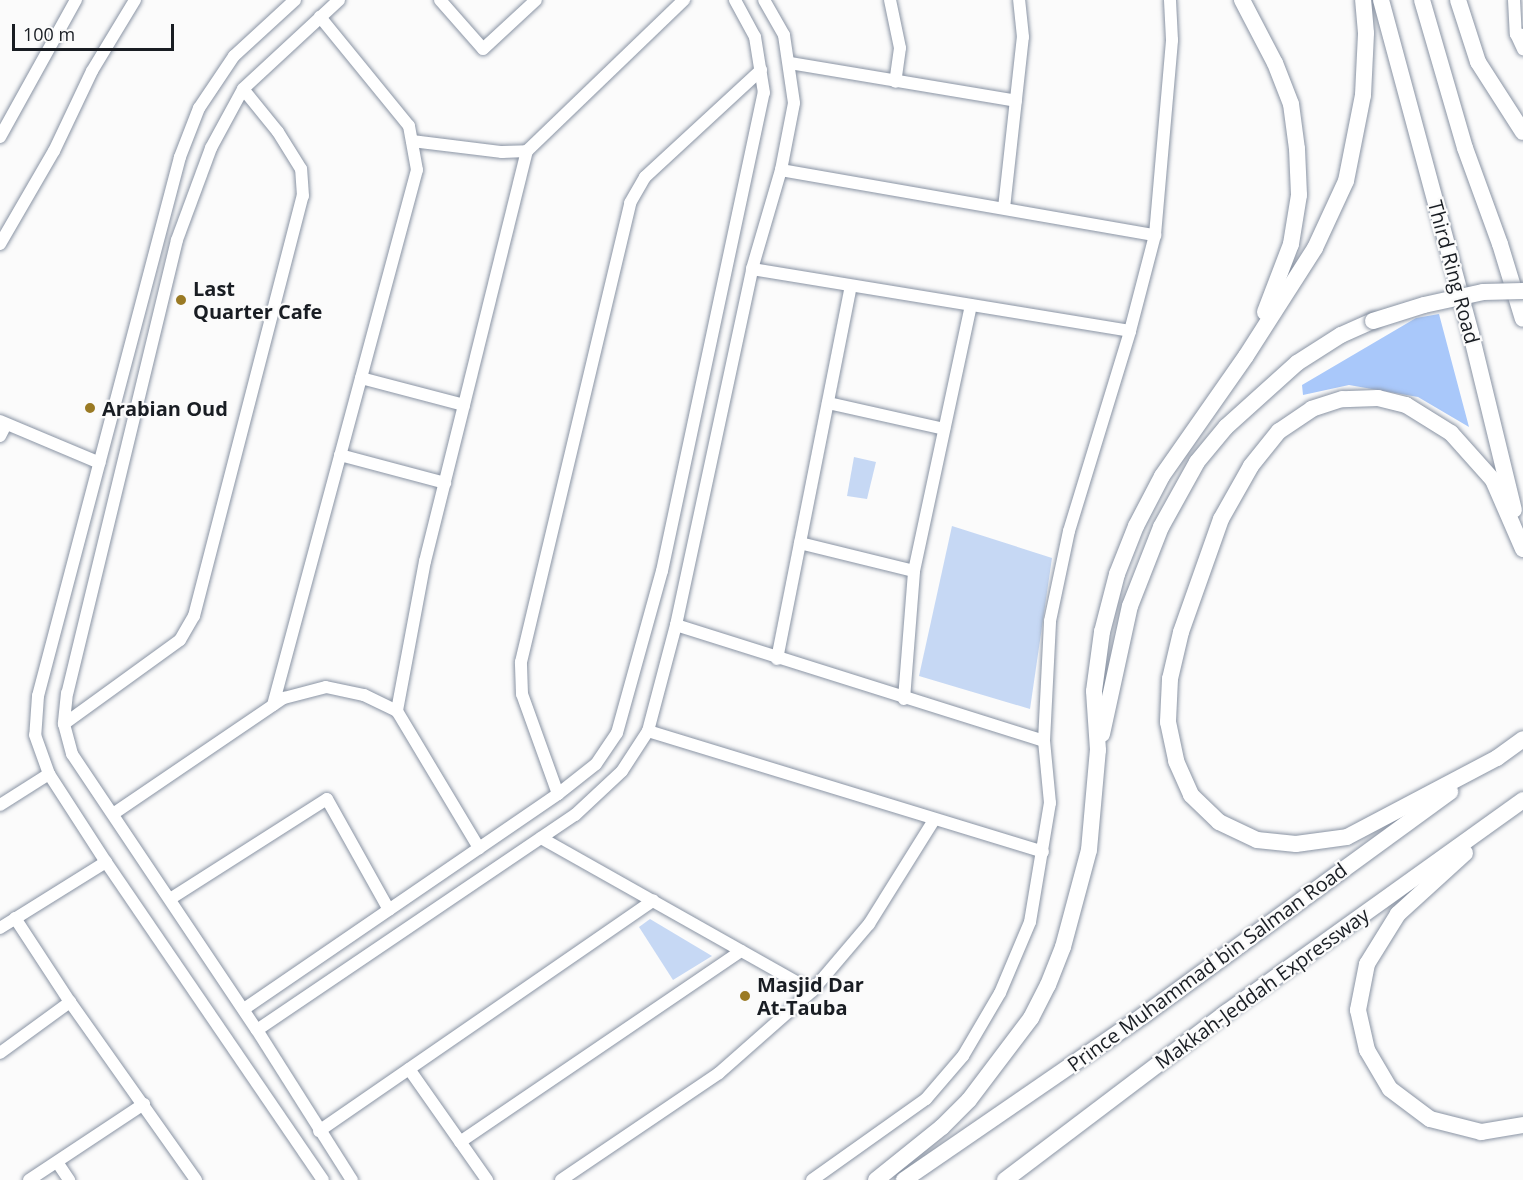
<!DOCTYPE html>
<style>
body{margin:0}
#map{position:relative;width:1523px;height:1180px;overflow:hidden;background:#fbfbfb;font-family:"Open Sans",sans-serif}
div>[style]{position:absolute}
.green>*{inset:0;background:#c6d8f4}
.forest>*{inset:0;background:#a9c8fa}
.roads{filter:drop-shadow(0 0 2px #8a94a4) drop-shadow(0 0 2px #8a94a4)}
.minor>*{height:12px;margin:-6px;padding:0 6px;transform-origin:6px;border-radius:6px;background:#fff}
.highway>*{height:16px;margin:-8px;padding:0 8px;transform-origin:8px;border-radius:8px;background:#fff}
.bridges{filter:drop-shadow(0 0 2px #8a94a4) drop-shadow(0 0 2px #8a94a4)}
.highway-bridge>*{height:16px;margin:-8px;padding:0 8px;transform-origin:8px;border-radius:8px;background:#fff}
.dots>*{width:16px;height:16px;translate:-50% -50%;box-sizing:border-box;border:3px solid #fbfbfb;border-radius:50%}
span{translate:-50% -50%;white-space:nowrap;text-align:center;line-height:1.15;-webkit-text-stroke:4.5px #fbfbfb;paint-order:stroke}
.street-label{font-size:20px;color:#191d23}
.poi-label{font-size:20px;color:#191d23;font-weight:700}
.left{translate:0 -50%;text-align:left}
.scale{position:absolute;left:12px;top:24px;width:162px;height:27px;box-sizing:border-box;border:3px solid #191d23;border-top:0;padding-left:8px;font-size:18px;line-height:21px;white-space:nowrap;color:#191d23;-webkit-text-stroke:4px #fbfbfb;paint-order:stroke}
</style>
<div id="map">
<div class="green">
<i style="clip-path:polygon(854px 457px,876px 462px,867px 499px,847px 496px)"></i>
<i style="clip-path:polygon(952px 526px,1052px 558px,1030px 709px,919px 676px)"></i>
<i style="clip-path:polygon(650px 919px,712px 956px,673px 980px,639px 927px)"></i>
</div>
<div class="forest">
<i style="clip-path:polygon(1439px 314px,1469px 427px,1418px 397px,1349px 385px,1303px 395px,1302px 385px,1416px 318px)"></i>
</div>
<div class="roads">
<div class="minor">
<i style="left:295px;top:0;width:83px;rotate:137.4deg"></i>
<i style="left:234px;top:56px;width:63px;rotate:123.9deg"></i>
<i style="left:199px;top:108px;width:53px;rotate:111.2deg"></i>
<i style="left:180px;top:157px;width:557px;rotate:104.76deg"></i>
<i style="left:38px;top:696px;width:39px;rotate:94deg"></i>
<i style="left:35px;top:735px;width:41px;rotate:70.3deg"></i>
<i style="left:49px;top:774px;width:105px;rotate:57.1deg"></i>
<i style="left:106px;top:862px;width:385px;rotate:55.7deg"></i>
<i style="left:339px;top:0;width:131px;rotate:137.2deg"></i>
<i style="left:243px;top:89px;width:67px;rotate:118.5deg"></i>
<i style="left:211px;top:148px;width:98px;rotate:110.3deg"></i>
<i style="left:177px;top:240px;width:466px;rotate:103.6deg"></i>
<i style="left:67px;top:693px;width:31px;rotate:96deg"></i>
<i style="left:64px;top:724px;width:31px;rotate:75deg"></i>
<i style="left:72px;top:754px;width:332px;rotate:56.2deg"></i>
<i style="left:257px;top:1030px;width:178px;rotate:57.7deg"></i>
<i style="left:440px;top:0;width:65px;rotate:48.7deg"></i>
<i style="left:483px;top:49px;width:72px;rotate:-42.8deg"></i>
<i style="left:890px;top:0;width:49px;rotate:78.2deg"></i>
<i style="left:900px;top:48px;width:34px;rotate:98deg"></i>
<i style="left:1514px;top:0;width:34px;rotate:87deg"></i>
<i style="left:1516px;top:34px;width:7px;rotate:8deg"></i>
<i style="left:1516px;top:34px;width:17px;rotate:65deg"></i>
<i style="left:790px;top:63px;width:229px;rotate:9.5deg"></i>
<i style="left:0;top:137px;width:157px;rotate:-61deg"></i>
<i style="left:412px;top:141px;width:91px;rotate:7deg"></i>
<i style="left:502px;top:152px;width:25px;rotate:-2deg"></i>
<i style="left:781px;top:170px;width:380px;rotate:9.9deg"></i>
<i style="left:1004px;top:208px;width:172px;rotate:-83.7deg"></i>
<i style="left:1023px;top:37px;width:37px;rotate:-96deg"></i>
<i style="left:0;top:244px;width:108px;rotate:-59.9deg"></i>
<i style="left:54px;top:151px;width:89px;rotate:-64.6deg"></i>
<i style="left:92px;top:71px;width:83px;rotate:-58.8deg"></i>
<i style="left:752px;top:269px;width:383px;rotate:9.3deg"></i>
<i style="left:361px;top:378px;width:106px;rotate:14.7deg"></i>
<i style="left:464px;top:405px;width:161px;rotate:104deg"></i>
<i style="left:425px;top:561px;width:153px;rotate:100.6deg"></i>
<i style="left:828px;top:403px;width:119px;rotate:12.6deg"></i>
<i style="left:464px;top:405px;width:262px;rotate:-76.1deg"></i>
<i style="left:527px;top:151px;width:218px;rotate:-43.9deg"></i>
<i style="left:0;top:421px;width:108px;rotate:22.8deg"></i>
<i style="left:0;top:436px;width:13px;rotate:-63deg"></i>
<i style="left:340px;top:455px;width:109px;rotate:14.9deg"></i>
<i style="left:800px;top:543px;width:117px;rotate:13.8deg"></i>
<i style="left:676px;top:625px;width:386px;rotate:17.5deg"></i>
<i style="left:777px;top:659px;width:380px;rotate:-78.8deg"></i>
<i style="left:904px;top:699px;width:128px;rotate:-85.5deg"></i>
<i style="left:914px;top:571px;width:272px;rotate:-77.9deg"></i>
<i style="left:273px;top:705px;width:554px;rotate:-74.94deg"></i>
<i style="left:417px;top:170px;width:45px;rotate:-100.3deg"></i>
<i style="left:409px;top:126px;width:141px;rotate:-129.2deg"></i>
<i style="left:64px;top:724px;width:143px;rotate:-35.9deg"></i>
<i style="left:180px;top:640px;width:28px;rotate:-60deg"></i>
<i style="left:194px;top:616px;width:434px;rotate:-75.5deg"></i>
<i style="left:303px;top:196px;width:27px;rotate:-94deg"></i>
<i style="left:301px;top:169px;width:44px;rotate:-121.9deg"></i>
<i style="left:278px;top:132px;width:55px;rotate:-129.1deg"></i>
<i style="left:648px;top:731px;width:413px;rotate:17deg"></i>
<i style="left:558px;top:794px;width:106px;rotate:-109.8deg"></i>
<i style="left:522px;top:694px;width:32px;rotate:-92deg"></i>
<i style="left:521px;top:662px;width:472px;rotate:-76.6deg"></i>
<i style="left:630px;top:203px;width:30px;rotate:-60deg"></i>
<i style="left:645px;top:177px;width:158px;rotate:-42.7deg"></i>
<i style="left:0;top:805px;width:58px;rotate:-32.3deg"></i>
<i style="left:113px;top:814px;width:207px;rotate:-34.2deg"></i>
<i style="left:284px;top:698px;width:43px;rotate:-14.7deg"></i>
<i style="left:326px;top:687px;width:39px;rotate:12deg"></i>
<i style="left:364px;top:695px;width:37px;rotate:26deg"></i>
<i style="left:397px;top:711px;width:160px;rotate:59.1deg"></i>
<i style="left:541px;top:838px;width:311px;rotate:29.4deg"></i>
<i style="left:170px;top:899px;width:186px;rotate:-32.5deg"></i>
<i style="left:327px;top:799px;width:127px;rotate:60.8deg"></i>
<i style="left:15px;top:918px;width:100px;rotate:56.8deg"></i>
<i style="left:70px;top:1002px;width:218px;rotate:54.7deg"></i>
<i style="left:0;top:928px;width:125px;rotate:-31.9deg"></i>
<i style="left:244px;top:1009px;width:381px;rotate:-34.4deg"></i>
<i style="left:558px;top:794px;width:48px;rotate:-38.3deg"></i>
<i style="left:596px;top:764px;width:37px;rotate:-56deg"></i>
<i style="left:617px;top:733px;width:168px;rotate:-74.5deg"></i>
<i style="left:662px;top:571px;width:489px;rotate:-78deg"></i>
<i style="left:764px;top:93px;width:57px;rotate:-99.1deg"></i>
<i style="left:755px;top:37px;width:42px;rotate:-118.4deg"></i>
<i style="left:257px;top:1030px;width:384px;rotate:-34.1deg"></i>
<i style="left:575px;top:815px;width:64px;rotate:-43.1deg"></i>
<i style="left:622px;top:771px;width:48px;rotate:-57deg"></i>
<i style="left:648px;top:731px;width:110px;rotate:-75.2deg"></i>
<i style="left:676px;top:625px;width:364px;rotate:-77.9deg"></i>
<i style="left:752px;top:269px;width:103px;rotate:-73.7deg"></i>
<i style="left:781px;top:170px;width:68px;rotate:-79deg"></i>
<i style="left:794px;top:103px;width:69px;rotate:-98.4deg"></i>
<i style="left:784px;top:35px;width:40px;rotate:-119.7deg"></i>
<i style="left:0;top:1053px;width:87px;rotate:-36.1deg"></i>
<i style="left:409px;top:1069px;width:136px;rotate:54.9deg"></i>
<i style="left:319px;top:1131px;width:406px;rotate:-34.6deg"></i>
<i style="left:460px;top:1142px;width:340px;rotate:-34.2deg"></i>
<i style="left:57px;top:1162px;width:22px;rotate:56deg"></i>
<i style="left:29px;top:1180px;width:138px;rotate:-33.5deg"></i>
<i style="left:561px;top:1180px;width:191px;rotate:-34.1deg"></i>
<i style="left:719px;top:1073px;width:124px;rotate:-41.4deg"></i>
<i style="left:812px;top:991px;width:88px;rotate:-49.6deg"></i>
<i style="left:869px;top:924px;width:123px;rotate:-58deg"></i>
<i style="left:812px;top:1180px;width:140px;rotate:-35.4deg"></i>
<i style="left:926px;top:1099px;width:57px;rotate:-49.3deg"></i>
<i style="left:963px;top:1056px;width:73px;rotate:-59.6deg"></i>
<i style="left:1000px;top:993px;width:77px;rotate:-67.1deg"></i>
<i style="left:1030px;top:922px;width:121px;rotate:-80.5deg"></i>
<i style="left:1050px;top:803px;width:62px;rotate:-95.5deg"></i>
<i style="left:1044px;top:741px;width:120px;rotate:-87.1deg"></i>
<i style="left:1050px;top:621px;width:92px;rotate:-78.1deg"></i>
<i style="left:1069px;top:531px;width:209px;rotate:-73deg"></i>
<i style="left:1130px;top:331px;width:99px;rotate:-75.4deg"></i>
<i style="left:1155px;top:235px;width:196px;rotate:-85deg"></i>
<i style="left:1172px;top:40px;width:40px;rotate:-92.9deg"></i>
</div>
<div class="highway">
<i style="left:1242px;top:0;width:71px;rotate:62.4deg"></i>
<i style="left:1275px;top:63px;width:44px;rotate:68.7deg"></i>
<i style="left:1291px;top:104px;width:45px;rotate:82.4deg"></i>
<i style="left:1297px;top:149px;width:46px;rotate:87.5deg"></i>
<i style="left:1299px;top:195px;width:50px;rotate:99.3deg"></i>
<i style="left:1291px;top:244px;width:73px;rotate:110.9deg"></i>
<i style="left:1381px;top:0;width:346px;rotate:74.9deg"></i>
<i style="left:1471px;top:334px;width:181px;rotate:76.3deg"></i>
<i style="left:1422px;top:0;width:154px;rotate:73.8deg"></i>
<i style="left:1465px;top:148px;width:102px;rotate:70deg"></i>
<i style="left:1500px;top:244px;width:78px;rotate:73deg"></i>
<i style="left:1458px;top:0;width:65px;rotate:72.1deg"></i>
<i style="left:1478px;top:62px;width:83px;rotate:57.3deg"></i>
<i style="left:1523px;top:549px;width:75px;rotate:-113.5deg"></i>
<i style="left:1493px;top:480px;width:63px;rotate:-131.8deg"></i>
<i style="left:1451px;top:433px;width:53px;rotate:-148.1deg"></i>
<i style="left:1406px;top:405px;width:29px;rotate:-166deg"></i>
<i style="left:1378px;top:398px;width:36px;rotate:178deg"></i>
<i style="left:1342px;top:399px;width:32px;rotate:162deg"></i>
<i style="left:1312px;top:409px;width:40px;rotate:146deg"></i>
<i style="left:1279px;top:431px;width:45px;rotate:128.7deg"></i>
<i style="left:1251px;top:466px;width:61px;rotate:119.5deg"></i>
<i style="left:1221px;top:519px;width:120px;rotate:109.5deg"></i>
<i style="left:1181px;top:632px;width:48px;rotate:103.2deg"></i>
<i style="left:1170px;top:679px;width:43px;rotate:92.7deg"></i>
<i style="left:1168px;top:722px;width:40px;rotate:78deg"></i>
<i style="left:1176px;top:761px;width:37px;rotate:66deg"></i>
<i style="left:1191px;top:795px;width:39px;rotate:44deg"></i>
<i style="left:1219px;top:822px;width:42px;rotate:25.3deg"></i>
<i style="left:1257px;top:840px;width:39px;rotate:6deg"></i>
<i style="left:1296px;top:844px;width:51px;rotate:-7.8deg"></i>
<i style="left:1347px;top:837px;width:170px;rotate:-27.8deg"></i>
<i style="left:1497px;top:758px;width:32px;rotate:-36deg"></i>
<i style="left:1102px;top:734px;width:131px;rotate:-77.7deg"></i>
<i style="left:1130px;top:606px;width:85px;rotate:-68.6deg"></i>
<i style="left:1161px;top:527px;width:74px;rotate:-61deg"></i>
<i style="left:1197px;top:462px;width:45px;rotate:-50.4deg"></i>
<i style="left:1226px;top:427px;width:96px;rotate:-42deg"></i>
<i style="left:1297px;top:363px;width:52px;rotate:-32.5deg"></i>
<i style="left:1341px;top:335px;width:35px;rotate:-24deg"></i>
<i style="left:1465px;top:853px;width:91px;rotate:137.7deg"></i>
<i style="left:1398px;top:914px;width:59px;rotate:121.8deg"></i>
<i style="left:1367px;top:964px;width:47px;rotate:101.1deg"></i>
<i style="left:1358px;top:1010px;width:41px;rotate:77.3deg"></i>
<i style="left:1367px;top:1050px;width:45px;rotate:59.5deg"></i>
<i style="left:1390px;top:1089px;width:50px;rotate:36.9deg"></i>
<i style="left:1430px;top:1119px;width:53px;rotate:14.3deg"></i>
<i style="left:1481px;top:1132px;width:43px;rotate:-9.5deg"></i>
<i style="left:876px;top:1180px;width:85px;rotate:-38.8deg"></i>
<i style="left:942px;top:1127px;width:38px;rotate:-45deg"></i>
<i style="left:969px;top:1100px;width:103px;rotate:-52.9deg"></i>
<i style="left:1031px;top:1018px;width:37px;rotate:-63deg"></i>
<i style="left:1048px;top:985px;width:41px;rotate:-68.5deg"></i>
<i style="left:1063px;top:947px;width:100px;rotate:-75deg"></i>
<i style="left:1089px;top:850px;width:100px;rotate:-84.9deg"></i>
<i style="left:1098px;top:750px;width:59px;rotate:-93.9deg"></i>
<i style="left:1094px;top:691px;width:60px;rotate:-82.3deg"></i>
<i style="left:1102px;top:632px;width:60px;rotate:-75.5deg"></i>
<i style="left:1117px;top:574px;width:52px;rotate:-68.4deg"></i>
<i style="left:1136px;top:526px;width:56px;rotate:-62.5deg"></i>
<i style="left:1162px;top:476px;width:146px;rotate:-55deg"></i>
<i style="left:1246px;top:356px;width:128px;rotate:-57.4deg"></i>
<i style="left:1315px;top:248px;width:74px;rotate:-65.2deg"></i>
<i style="left:1346px;top:181px;width:88px;rotate:-78.8deg"></i>
<i style="left:1363px;top:95px;width:62px;rotate:-87.2deg"></i>
<i style="left:1366px;top:33px;width:33px;rotate:-95deg"></i>
<i style="left:904px;top:1180px;width:291px;rotate:-34.5deg"></i>
<i style="left:1144px;top:1015px;width:379px;rotate:-36.1deg"></i>
<i style="left:1005px;top:1180px;width:278px;rotate:-37.1deg"></i>
<i style="left:1227px;top:1012px;width:364px;rotate:-35.6deg"></i>
</div>
</div>
<div class="bridges">
<div class="highway-bridge">
<i style="left:1373px;top:321px;width:53px;rotate:-17.4deg"></i>
<i style="left:1424px;top:305px;width:60px;rotate:-12.4deg"></i>
<i style="left:1483px;top:292px;width:40px;rotate:-1.4deg"></i>
</div>
</div>
<div class="dots">
<i style="left:181px;top:300px;background:#9a7a24"></i>
<i style="left:90px;top:408px;background:#9a7a24"></i>
<i style="left:745px;top:996px;background:#9a7a24"></i>
</div>
<div class="street-label">
<span style="left:1454px;top:272px;rotate:75deg">Third Ring Road</span>
<span style="left:1207px;top:967px;rotate:-36deg">Prince Muhammad bin Salman Road</span>
<span style="left:1262px;top:988px;rotate:-36deg">Makkah-Jeddah Expressway</span>
</div>
<div class="poi-label">
<span class="left" style="left:193px;top:300px">Last<br>Quarter Cafe</span>
<span class="left" style="left:102px;top:408px">Arabian Oud</span>
<span class="left" style="left:757px;top:996px">Masjid Dar<br>At-Tauba</span>
</div>
<div class="scale">100 m</div>
</div>
